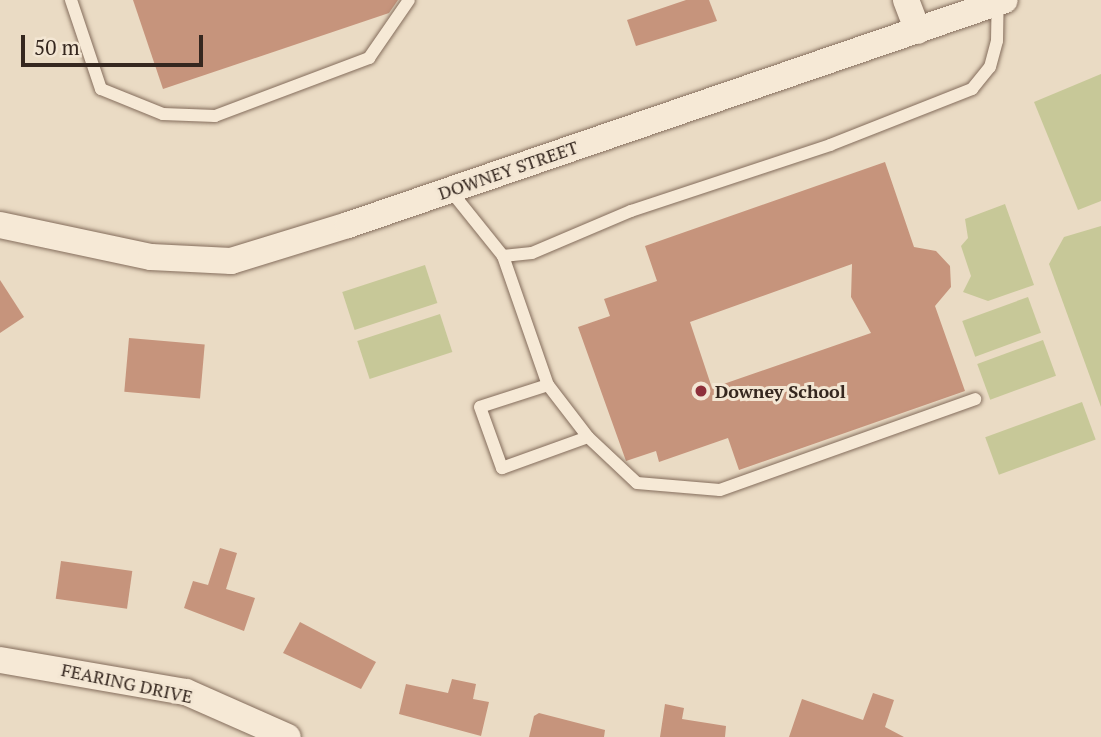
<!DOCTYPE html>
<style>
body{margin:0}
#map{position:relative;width:1101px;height:737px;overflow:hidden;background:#eadbc4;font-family:"PT Serif",serif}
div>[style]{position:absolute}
.green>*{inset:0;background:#c7c898;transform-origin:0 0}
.building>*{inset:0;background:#c6947c;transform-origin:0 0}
.roads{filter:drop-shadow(0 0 2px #846d5c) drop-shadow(0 0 2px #846d5c)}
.service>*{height:12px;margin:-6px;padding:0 6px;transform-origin:6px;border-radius:6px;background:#f6e9d6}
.minor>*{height:26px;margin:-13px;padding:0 13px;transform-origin:13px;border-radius:13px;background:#f6e9d6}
.dots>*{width:19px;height:19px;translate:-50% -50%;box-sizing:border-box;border:4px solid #f3e6d3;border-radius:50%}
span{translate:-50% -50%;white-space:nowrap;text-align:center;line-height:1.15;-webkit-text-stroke:6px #f3e6d3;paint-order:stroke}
.street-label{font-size:18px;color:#35271f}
.poi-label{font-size:18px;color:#35271f;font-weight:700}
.left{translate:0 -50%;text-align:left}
.scale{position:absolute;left:21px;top:35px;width:182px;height:32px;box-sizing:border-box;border:4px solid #35271f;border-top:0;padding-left:9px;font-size:21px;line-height:24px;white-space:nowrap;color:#35271f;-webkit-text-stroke:5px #f3e6d3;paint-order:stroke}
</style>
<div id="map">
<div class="green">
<i style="clip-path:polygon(1101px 74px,1101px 201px,1078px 210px,1034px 102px)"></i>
<i style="clip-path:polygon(1005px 204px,1034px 285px,988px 301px,963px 292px,971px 276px,961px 246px,968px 238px,965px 219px)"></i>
<i style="clip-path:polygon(1101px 226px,1101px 407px,1049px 264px,1064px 237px)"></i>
<i style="left:425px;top:265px;width:40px;height:87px;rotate:72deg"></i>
<i style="left:1028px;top:297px;width:38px;height:70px;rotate:70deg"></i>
<i style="left:440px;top:314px;width:40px;height:87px;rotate:72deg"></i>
<i style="left:1043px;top:340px;width:38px;height:70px;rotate:70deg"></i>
<i style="left:1082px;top:402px;width:40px;height:103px;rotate:70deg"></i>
</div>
<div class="building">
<i style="clip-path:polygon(133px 0,398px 0,389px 13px,163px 89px)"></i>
<i style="clip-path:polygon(686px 0,709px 0,717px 21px,636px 46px,627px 20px)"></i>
<i style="clip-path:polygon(evenodd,885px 162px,914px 247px,936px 251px,950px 266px,951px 287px,935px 306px,965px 391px,739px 470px,728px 438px,659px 462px,656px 451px,626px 461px,578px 327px,610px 316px,604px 299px,657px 281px,645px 246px,885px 162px,852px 264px,851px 297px,871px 333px,712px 388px,690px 322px,852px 264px)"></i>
<i style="clip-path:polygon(0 280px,24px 317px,0 333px)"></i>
<i style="left:129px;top:338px;width:76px;height:54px;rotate:5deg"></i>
<i style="clip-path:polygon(220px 548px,237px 553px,226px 589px,255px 598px,244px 631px,184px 608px,193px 581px,208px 585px)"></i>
<i style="left:61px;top:561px;width:72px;height:38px;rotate:8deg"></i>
<i style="clip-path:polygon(300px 622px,376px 662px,361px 689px,283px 653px)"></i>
<i style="clip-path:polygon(452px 679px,476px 684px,473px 699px,489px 702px,481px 736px,399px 714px,406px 684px,448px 693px)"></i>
<i style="clip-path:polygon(873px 693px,894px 700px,885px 727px,904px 737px,789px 737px,802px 699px,863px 720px)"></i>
<i style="clip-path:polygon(665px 704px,684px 708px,682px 719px,726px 726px,725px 737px,660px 737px)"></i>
<i style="clip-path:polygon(539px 713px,605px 730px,604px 737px,529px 737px,534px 716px)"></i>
</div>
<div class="roads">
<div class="service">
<i style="left:71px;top:0;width:94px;rotate:71.4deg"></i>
<i style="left:101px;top:89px;width:67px;rotate:22deg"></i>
<i style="left:163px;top:114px;width:52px;rotate:2.2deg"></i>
<i style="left:215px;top:116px;width:165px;rotate:-20.6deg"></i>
<i style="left:369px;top:58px;width:70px;rotate:-55.4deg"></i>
<i style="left:450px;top:190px;width:85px;rotate:51.2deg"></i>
<i style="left:503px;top:256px;width:29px;rotate:-6deg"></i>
<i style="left:532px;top:253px;width:108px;rotate:-23deg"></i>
<i style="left:631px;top:211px;width:210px;rotate:-18.3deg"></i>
<i style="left:830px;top:145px;width:153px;rotate:-21.5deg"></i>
<i style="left:972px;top:89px;width:28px;rotate:-51deg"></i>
<i style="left:990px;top:67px;width:27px;rotate:-75deg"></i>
<i style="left:997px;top:41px;width:39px;rotate:-89deg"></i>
<i style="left:503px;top:256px;width:137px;rotate:70.8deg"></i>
<i style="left:548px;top:385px;width:66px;rotate:52.4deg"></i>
<i style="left:588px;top:437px;width:67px;rotate:43.2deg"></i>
<i style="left:637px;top:483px;width:83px;rotate:4.8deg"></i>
<i style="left:720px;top:490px;width:271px;rotate:-19.6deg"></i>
<i style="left:548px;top:385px;width:71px;rotate:162.1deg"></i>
<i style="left:480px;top:407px;width:65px;rotate:70.2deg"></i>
<i style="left:502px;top:468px;width:91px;rotate:-19.8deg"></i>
</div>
<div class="minor">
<i style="left:906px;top:0;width:33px;rotate:69deg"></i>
<i style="left:0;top:225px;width:154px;rotate:12deg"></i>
<i style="left:151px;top:257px;width:80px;rotate:2.9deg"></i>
<i style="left:231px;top:261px;width:122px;rotate:-17.1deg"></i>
<i style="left:348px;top:225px;width:694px;rotate:-18.9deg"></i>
<i style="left:0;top:660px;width:189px;rotate:9.8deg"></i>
<i style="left:186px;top:692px;width:111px;rotate:23.8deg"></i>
</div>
</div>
<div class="dots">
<i style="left:701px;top:391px;background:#8e303a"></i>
</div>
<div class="street-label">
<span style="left:508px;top:170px;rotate:-19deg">DOWNEY STREET</span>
<span style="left:127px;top:683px;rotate:12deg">FEARING DRIVE</span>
</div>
<div class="poi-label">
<span class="left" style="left:715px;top:391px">Downey School</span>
</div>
<div class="scale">50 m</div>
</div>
